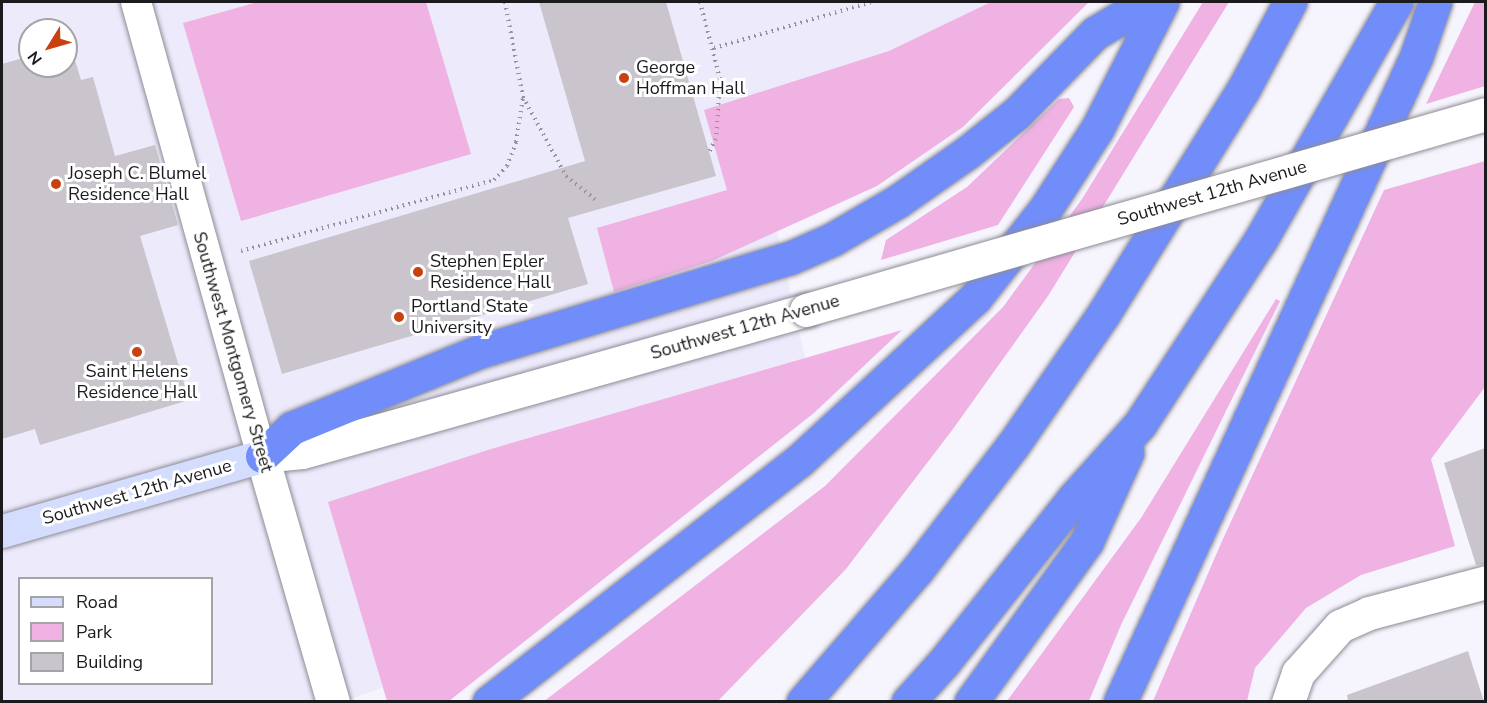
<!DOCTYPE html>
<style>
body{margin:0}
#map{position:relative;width:1487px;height:703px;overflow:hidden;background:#f6f5fe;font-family:"Nunito Sans",sans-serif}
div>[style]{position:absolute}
.built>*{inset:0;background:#eceafb}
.green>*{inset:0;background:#efb2e2}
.building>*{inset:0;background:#cac5cd}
.path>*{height:4px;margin-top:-2px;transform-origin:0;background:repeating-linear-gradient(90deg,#949399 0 1.5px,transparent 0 6px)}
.roads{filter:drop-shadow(0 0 2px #8d8c95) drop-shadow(0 0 2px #8d8c95)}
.pedestrian>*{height:30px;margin:-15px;padding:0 15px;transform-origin:15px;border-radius:15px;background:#fff}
.minor>*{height:33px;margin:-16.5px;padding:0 16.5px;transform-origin:16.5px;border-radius:16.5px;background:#fff}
.tertiary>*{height:33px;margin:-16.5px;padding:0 16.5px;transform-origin:16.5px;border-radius:16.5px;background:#fff}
.secondary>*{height:33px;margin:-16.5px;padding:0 16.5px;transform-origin:16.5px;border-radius:16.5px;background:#d4ddfe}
.motorway>*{height:33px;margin:-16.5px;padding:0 16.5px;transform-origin:16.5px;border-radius:16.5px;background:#718dfa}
.bridges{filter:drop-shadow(0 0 2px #8d8c95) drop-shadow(0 0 2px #8d8c95)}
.minor-bridge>*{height:33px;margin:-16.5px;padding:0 16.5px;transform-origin:16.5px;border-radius:16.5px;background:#fff}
.dots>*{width:16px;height:16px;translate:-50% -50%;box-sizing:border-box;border:3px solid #fff;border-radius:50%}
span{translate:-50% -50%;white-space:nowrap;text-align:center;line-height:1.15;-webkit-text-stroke:6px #fff;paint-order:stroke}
.poi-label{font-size:18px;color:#1b1a1d}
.left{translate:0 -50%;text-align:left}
.street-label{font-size:18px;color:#1b1a1d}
.frame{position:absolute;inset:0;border:3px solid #1b1a1d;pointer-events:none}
.legend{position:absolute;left:18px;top:577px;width:195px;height:108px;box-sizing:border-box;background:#fff;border:2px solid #a4a3a5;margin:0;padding:8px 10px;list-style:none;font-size:18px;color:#1b1a1d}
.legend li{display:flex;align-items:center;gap:12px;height:30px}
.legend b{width:30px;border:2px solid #a4a3a5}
.north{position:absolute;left:18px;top:18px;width:60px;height:60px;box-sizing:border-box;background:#fff;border:2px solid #a4a3a5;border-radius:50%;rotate:233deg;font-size:16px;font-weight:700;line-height:24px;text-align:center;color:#1b1a1d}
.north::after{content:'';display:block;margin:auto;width:21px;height:27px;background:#c9410f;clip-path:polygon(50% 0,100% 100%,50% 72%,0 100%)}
</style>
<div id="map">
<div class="built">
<i style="clip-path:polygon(evenodd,2px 2px,1055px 2px,776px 227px,816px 407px,493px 647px,343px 702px,2px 701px,2px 2px,30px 30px,66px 30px,66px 66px,30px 66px,30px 30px,2px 2px,20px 578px,212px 578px,212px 684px,20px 684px,20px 578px)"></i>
</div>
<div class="green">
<i style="clip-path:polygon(258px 2px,426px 2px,471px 154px,241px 221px,183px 23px)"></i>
<i style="clip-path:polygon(991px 2px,1089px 2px,963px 127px,877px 186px,712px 261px,614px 292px,597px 228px,727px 190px,704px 110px,889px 51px)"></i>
<i style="clip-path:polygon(1203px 2px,1229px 2px,1048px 296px,953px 429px,846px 569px,718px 701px,543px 702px,825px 486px,1003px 307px,1082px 199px)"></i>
<i style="clip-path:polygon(1475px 2px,1485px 2px,1485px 86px,1426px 104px)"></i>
<i style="clip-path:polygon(1069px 98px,1074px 107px,998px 225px,881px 260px,886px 240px,967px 187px,1059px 99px)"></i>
<i style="clip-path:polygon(1485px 161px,1485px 387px,1431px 459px,1455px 546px,1361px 575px,1306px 608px,1255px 668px,1247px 701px,1153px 701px,1222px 541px,1384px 190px)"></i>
<i style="clip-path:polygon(1276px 299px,1280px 301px,1121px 625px,1089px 701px,1007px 701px,1141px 518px)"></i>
<i style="clip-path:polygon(902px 330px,814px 413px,449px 701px,387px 701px,328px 502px,491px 449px)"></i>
</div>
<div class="building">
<i style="clip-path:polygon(539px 2px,666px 2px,716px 176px,568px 218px,588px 284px,282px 374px,249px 261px,585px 161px)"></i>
<i style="clip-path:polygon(70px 44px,81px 80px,93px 77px,115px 156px,155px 145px,178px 225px,140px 236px,189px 400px,40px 445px,35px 429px,2px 439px,2px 64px,30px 56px,30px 66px,66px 66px,66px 46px)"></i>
<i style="clip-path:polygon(1485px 448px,1485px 564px,1476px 565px,1444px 463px)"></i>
<i style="clip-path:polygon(1468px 651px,1484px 702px,1348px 702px,1347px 695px)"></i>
</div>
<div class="path">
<i style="left:505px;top:2px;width:97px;rotate:79.3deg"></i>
<i style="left:523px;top:97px;width:90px;rotate:61.4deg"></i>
<i style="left:566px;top:176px;width:38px;rotate:39deg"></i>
<i style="left:700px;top:2px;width:80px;rotate:75.4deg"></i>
<i style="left:720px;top:79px;width:60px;rotate:93.8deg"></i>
<i style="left:716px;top:139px;width:17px;rotate:118deg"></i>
<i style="left:714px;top:48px;width:164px;rotate:-16.3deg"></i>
<i style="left:241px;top:251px;width:263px;rotate:-15.7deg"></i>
<i style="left:494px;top:180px;width:19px;rotate:-47deg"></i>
<i style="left:507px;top:166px;width:26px;rotate:-69deg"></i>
<i style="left:516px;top:142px;width:46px;rotate:-81.2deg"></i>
</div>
<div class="roads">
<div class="pedestrian">
<i style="left:136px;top:2px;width:471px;rotate:74.5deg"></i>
</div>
<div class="minor">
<i style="left:262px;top:456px;width:40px;rotate:-5.7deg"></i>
<i style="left:302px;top:452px;width:524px;rotate:-15.73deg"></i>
<i style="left:1288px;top:702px;width:31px;rotate:-71deg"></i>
<i style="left:1298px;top:673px;width:63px;rotate:-48.2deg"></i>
<i style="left:1340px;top:626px;width:32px;rotate:-24deg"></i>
<i style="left:1369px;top:613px;width:121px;rotate:-14.8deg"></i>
</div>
<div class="tertiary">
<i style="left:262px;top:456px;width:256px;rotate:73.9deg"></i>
</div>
<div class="secondary">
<i style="left:2px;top:531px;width:271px;rotate:-16.1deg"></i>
</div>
<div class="motorway">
<i style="left:262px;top:456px;width:41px;rotate:-43deg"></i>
<i style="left:292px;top:428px;width:201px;rotate:-22.2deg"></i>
<i style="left:478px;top:352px;width:326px;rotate:-16.8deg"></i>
<i style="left:790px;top:258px;width:47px;rotate:-23.8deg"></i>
<i style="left:833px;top:239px;width:75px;rotate:-30.3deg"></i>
<i style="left:898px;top:201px;width:85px;rotate:-35deg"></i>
<i style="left:968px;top:152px;width:63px;rotate:-38.5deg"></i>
<i style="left:1017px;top:113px;width:112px;rotate:-45.7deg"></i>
<i style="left:1095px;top:33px;width:61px;rotate:-30.8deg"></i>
<i style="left:489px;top:702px;width:394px;rotate:-37.9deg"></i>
<i style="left:800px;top:460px;width:238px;rotate:-42.8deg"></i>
<i style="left:975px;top:298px;width:115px;rotate:-51.7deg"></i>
<i style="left:1046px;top:208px;width:94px;rotate:-57.2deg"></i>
<i style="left:1097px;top:129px;width:143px;rotate:-62.9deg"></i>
<i style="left:803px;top:702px;width:174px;rotate:-49.2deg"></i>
<i style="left:917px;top:570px;width:158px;rotate:-52.5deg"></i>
<i style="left:1013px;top:445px;width:160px;rotate:-55.4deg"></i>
<i style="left:1104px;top:313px;width:263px;rotate:-58.1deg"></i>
<i style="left:1243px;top:90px;width:100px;rotate:-61.9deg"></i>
<i style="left:908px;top:702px;width:54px;rotate:-48deg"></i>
<i style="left:944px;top:662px;width:208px;rotate:-51.6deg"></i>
<i style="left:1073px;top:499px;width:101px;rotate:-48.2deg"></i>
<i style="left:1140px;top:424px;width:221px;rotate:-56.8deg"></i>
<i style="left:1261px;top:239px;width:273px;rotate:-60.3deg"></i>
<i style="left:971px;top:702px;width:198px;rotate:-54.2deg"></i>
<i style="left:1087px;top:541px;width:97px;rotate:-65.6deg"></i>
<i style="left:1120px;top:702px;width:710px;rotate:-65.35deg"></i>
<i style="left:1416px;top:57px;width:58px;rotate:-70.9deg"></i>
</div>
</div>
<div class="bridges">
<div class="minor-bridge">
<i style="left:806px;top:310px;width:708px;rotate:-16.08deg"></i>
</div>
</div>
<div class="dots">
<i style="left:624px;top:78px;background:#c9410f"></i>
<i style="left:56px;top:184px;background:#c9410f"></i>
<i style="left:418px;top:272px;background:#c9410f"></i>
<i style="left:399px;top:317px;background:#c9410f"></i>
<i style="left:137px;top:352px;background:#c9410f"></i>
</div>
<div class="poi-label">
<span class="left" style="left:636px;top:78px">George<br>Hoffman Hall</span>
<span class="left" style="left:68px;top:184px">Joseph C. Blumel<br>Residence Hall</span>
<span class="left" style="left:430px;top:272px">Stephen Epler<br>Residence Hall</span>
<span class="left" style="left:411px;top:317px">Portland State<br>University</span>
<span style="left:137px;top:382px">Saint Helens<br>Residence Hall</span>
</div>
<div class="street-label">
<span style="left:1212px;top:193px;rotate:-16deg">Southwest 12th Avenue</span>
<span style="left:745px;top:327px;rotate:-16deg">Southwest 12th Avenue</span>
<span style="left:233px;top:352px;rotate:74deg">Southwest Montgomery Street</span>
<span style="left:137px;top:492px;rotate:-16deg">Southwest 12th Avenue</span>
</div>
<div class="frame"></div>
<ul class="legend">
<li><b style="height:8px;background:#d4ddfe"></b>Road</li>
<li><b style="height:16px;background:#efb2e2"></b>Park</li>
<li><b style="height:16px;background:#cac5cd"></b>Building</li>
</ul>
<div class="north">N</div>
</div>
